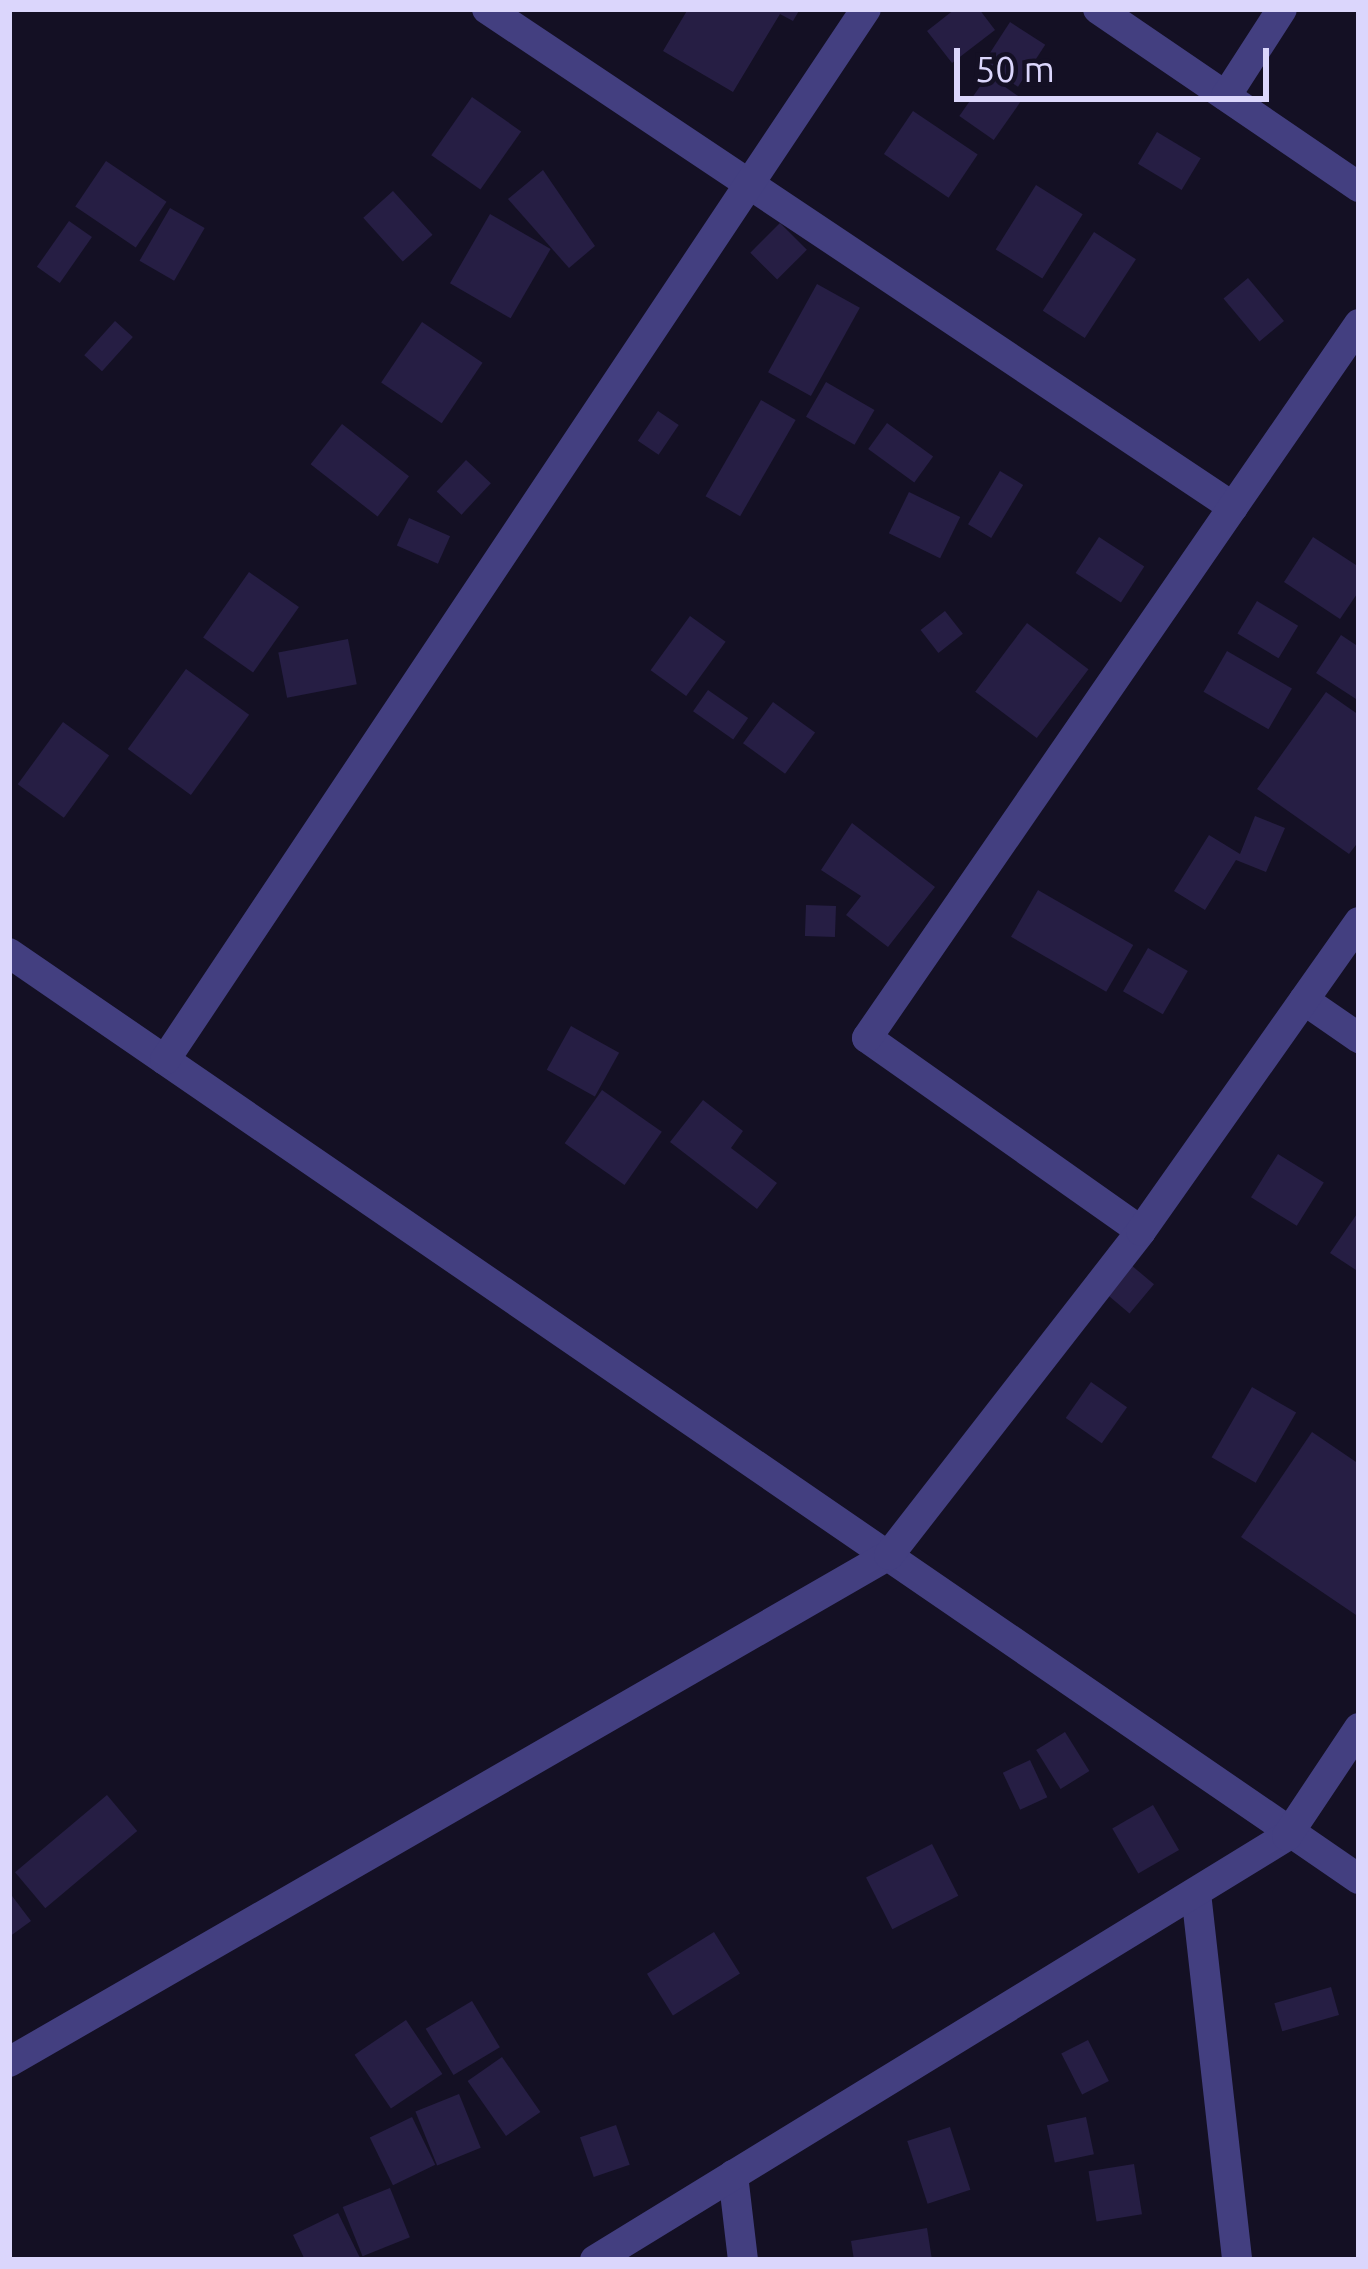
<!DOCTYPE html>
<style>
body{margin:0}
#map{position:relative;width:1368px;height:2269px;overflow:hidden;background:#141024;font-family:Ubuntu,sans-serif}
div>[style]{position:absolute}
.building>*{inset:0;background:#261e44;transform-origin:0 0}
.minor>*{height:30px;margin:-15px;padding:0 15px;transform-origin:15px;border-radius:15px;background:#433f80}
span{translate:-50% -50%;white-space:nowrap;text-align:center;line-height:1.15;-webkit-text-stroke:9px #141024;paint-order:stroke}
.frame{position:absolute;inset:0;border:12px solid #dbd6fc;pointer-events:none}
.scale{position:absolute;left:954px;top:48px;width:315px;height:54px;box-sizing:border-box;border:6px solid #dbd6fc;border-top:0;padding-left:15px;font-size:36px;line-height:42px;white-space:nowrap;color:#dbd6fc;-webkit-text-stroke:9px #141024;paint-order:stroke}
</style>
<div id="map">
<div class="building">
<i style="clip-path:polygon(688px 9px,800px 9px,793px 21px,780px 14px,733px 92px,663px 51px)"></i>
<i style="clip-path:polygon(955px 9px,979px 9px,995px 30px,952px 63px,927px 31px)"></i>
<i style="left:1010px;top:22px;width:42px;height:50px;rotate:33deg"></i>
<i style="left:988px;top:75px;width:42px;height:50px;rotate:35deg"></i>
<i style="left:472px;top:97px;width:60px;height:71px;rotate:35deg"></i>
<i style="left:913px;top:111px;width:78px;height:52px;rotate:34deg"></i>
<i style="left:1157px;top:132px;width:51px;height:37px;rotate:31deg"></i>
<i style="left:106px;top:161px;width:73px;height:55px;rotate:34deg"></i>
<i style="clip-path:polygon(543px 170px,595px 246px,569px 268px,508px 199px)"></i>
<i style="left:1036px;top:185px;width:55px;height:76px;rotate:32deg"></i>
<i style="left:393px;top:191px;width:59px;height:40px;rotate:48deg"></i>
<i style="left:170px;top:208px;width:40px;height:61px;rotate:30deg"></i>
<i style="left:490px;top:214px;width:70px;height:80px;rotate:30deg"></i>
<i style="left:69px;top:221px;width:28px;height:56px;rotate:35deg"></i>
<i style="left:780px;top:223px;width:38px;height:42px;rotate:45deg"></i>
<i style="left:1094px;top:232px;width:50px;height:94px;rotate:33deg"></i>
<i style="left:1248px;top:278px;width:56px;height:32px;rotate:50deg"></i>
<i style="left:817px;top:284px;width:49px;height:101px;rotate:29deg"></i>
<i style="left:115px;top:321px;width:24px;height:46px;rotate:42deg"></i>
<i style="left:422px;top:322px;width:73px;height:73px;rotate:34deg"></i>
<i style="left:826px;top:382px;width:56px;height:40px;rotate:30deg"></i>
<i style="left:761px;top:400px;width:40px;height:111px;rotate:30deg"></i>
<i style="left:658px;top:411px;width:25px;height:36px;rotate:34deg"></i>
<i style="left:887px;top:423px;width:57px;height:32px;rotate:36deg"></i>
<i style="left:342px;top:424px;width:85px;height:51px;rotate:38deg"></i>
<i style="left:466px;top:460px;width:34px;height:43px;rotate:43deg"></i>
<i style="left:1000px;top:471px;width:27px;height:62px;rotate:31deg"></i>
<i style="left:909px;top:492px;width:57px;height:46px;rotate:26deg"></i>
<i style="left:409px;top:518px;width:45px;height:30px;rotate:24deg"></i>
<i style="left:1099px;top:537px;width:54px;height:43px;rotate:33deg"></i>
<i style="clip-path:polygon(1313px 537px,1359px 567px,1359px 591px,1340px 619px,1284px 582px)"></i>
<i style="left:249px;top:572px;width:61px;height:80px;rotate:35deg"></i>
<i style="left:1257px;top:601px;width:48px;height:38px;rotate:31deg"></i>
<i style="left:945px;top:611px;width:29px;height:31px;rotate:52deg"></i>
<i style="left:690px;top:616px;width:44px;height:67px;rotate:36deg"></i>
<i style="left:1027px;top:623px;width:77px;height:86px;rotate:37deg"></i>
<i style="clip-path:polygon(1341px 635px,1359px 647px,1356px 699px,1316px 673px)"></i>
<i style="left:348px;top:639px;width:46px;height:71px;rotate:79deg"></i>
<i style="left:1227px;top:651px;width:75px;height:47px;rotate:30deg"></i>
<i style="left:186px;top:669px;width:78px;height:99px;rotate:36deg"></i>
<i style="left:708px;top:690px;width:49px;height:26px;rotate:35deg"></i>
<i style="clip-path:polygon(1326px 692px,1359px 715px,1359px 841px,1349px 854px,1257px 789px)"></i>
<i style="left:773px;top:702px;width:52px;height:51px;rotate:36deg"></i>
<i style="left:63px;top:722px;width:57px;height:77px;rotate:36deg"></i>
<i style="clip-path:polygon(1255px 816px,1285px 828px,1266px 872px,1236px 860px,1205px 910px,1174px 891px,1209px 835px,1240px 854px)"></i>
<i style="clip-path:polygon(852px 823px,935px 887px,888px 947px,846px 915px,861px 896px,821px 870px)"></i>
<i style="left:1038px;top:890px;width:110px;height:54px;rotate:30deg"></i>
<i style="left:806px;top:905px;width:30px;height:31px;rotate:2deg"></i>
<i style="left:1148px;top:948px;width:46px;height:50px;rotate:30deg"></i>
<i style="left:571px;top:1026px;width:55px;height:50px;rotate:29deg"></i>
<i style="left:602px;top:1090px;width:73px;height:65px;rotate:35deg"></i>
<i style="clip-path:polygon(703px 1100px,743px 1131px,731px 1148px,777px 1183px,757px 1209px,670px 1142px)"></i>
<i style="left:1278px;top:1154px;width:54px;height:51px;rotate:32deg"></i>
<i style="clip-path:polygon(1359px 1211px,1359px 1272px,1330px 1253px)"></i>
<i style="left:1131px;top:1265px;width:30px;height:38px;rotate:40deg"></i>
<i style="left:1091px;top:1382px;width:44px;height:44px;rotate:35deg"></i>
<i style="left:1252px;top:1387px;width:51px;height:81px;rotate:30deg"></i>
<i style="clip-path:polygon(1312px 1432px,1359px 1464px,1359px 1617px,1241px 1537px)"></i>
<i style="left:1065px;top:1732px;width:46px;height:34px;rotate:58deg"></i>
<i style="left:1030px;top:1760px;width:41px;height:30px;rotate:65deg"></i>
<i style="left:107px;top:1795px;width:47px;height:120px;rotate:50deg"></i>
<i style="left:1153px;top:1805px;width:52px;height:47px;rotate:60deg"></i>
<i style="left:932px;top:1844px;width:58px;height:74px;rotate:63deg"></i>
<i style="clip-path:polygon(9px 1892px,31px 1921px,9px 1937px)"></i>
<i style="left:714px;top:1932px;width:49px;height:79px;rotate:58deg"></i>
<i style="left:1331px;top:1987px;width:29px;height:59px;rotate:74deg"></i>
<i style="left:472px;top:2001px;width:54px;height:54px;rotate:59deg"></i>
<i style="left:406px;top:2020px;width:65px;height:62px;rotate:56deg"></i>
<i style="left:1088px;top:2040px;width:46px;height:30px;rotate:63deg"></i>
<i style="left:502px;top:2057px;width:67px;height:42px;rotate:55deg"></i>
<i style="left:459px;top:2094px;width:58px;height:47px;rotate:68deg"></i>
<i style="left:412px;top:2117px;width:53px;height:47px;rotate:64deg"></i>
<i style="left:1086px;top:2117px;width:38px;height:40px;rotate:78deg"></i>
<i style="left:616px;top:2125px;width:42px;height:38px;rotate:71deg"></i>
<i style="left:950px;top:2127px;width:66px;height:45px;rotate:72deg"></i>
<i style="left:1134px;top:2164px;width:51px;height:46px;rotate:81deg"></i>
<i style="left:390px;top:2188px;width:53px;height:51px;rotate:68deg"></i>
<i style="clip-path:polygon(338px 2213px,361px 2260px,305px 2260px,293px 2235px)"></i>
<i style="clip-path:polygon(927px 2228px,932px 2260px,854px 2260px,851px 2241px)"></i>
</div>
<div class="minor">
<i style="left:487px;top:9px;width:897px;rotate:33.73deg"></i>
<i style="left:1098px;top:9px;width:316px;rotate:34.3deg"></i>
<i style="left:1226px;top:96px;width:103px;rotate:-57.2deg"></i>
<i style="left:9px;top:953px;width:1637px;rotate:34.45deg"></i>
<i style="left:1304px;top:1000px;width:67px;rotate:34.6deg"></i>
<i style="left:165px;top:1060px;width:1263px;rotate:-56.3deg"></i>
<i style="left:1141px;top:1231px;width:335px;rotate:-144.8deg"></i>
<i style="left:867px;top:1038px;width:867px;rotate:-55.43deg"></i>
<i style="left:1196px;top:1893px;width:369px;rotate:83.6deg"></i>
<i style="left:9px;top:2062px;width:1016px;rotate:-29.95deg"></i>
<i style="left:889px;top:1555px;width:410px;rotate:-52.1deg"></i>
<i style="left:1141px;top:1231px;width:378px;rotate:-54.8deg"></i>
<i style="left:733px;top:2175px;width:86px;rotate:83.3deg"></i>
<i style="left:595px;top:2260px;width:812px;rotate:-31.5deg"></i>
<i style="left:1287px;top:1836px;width:130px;rotate:-56.3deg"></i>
</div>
<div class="frame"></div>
<div class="scale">50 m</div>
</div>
